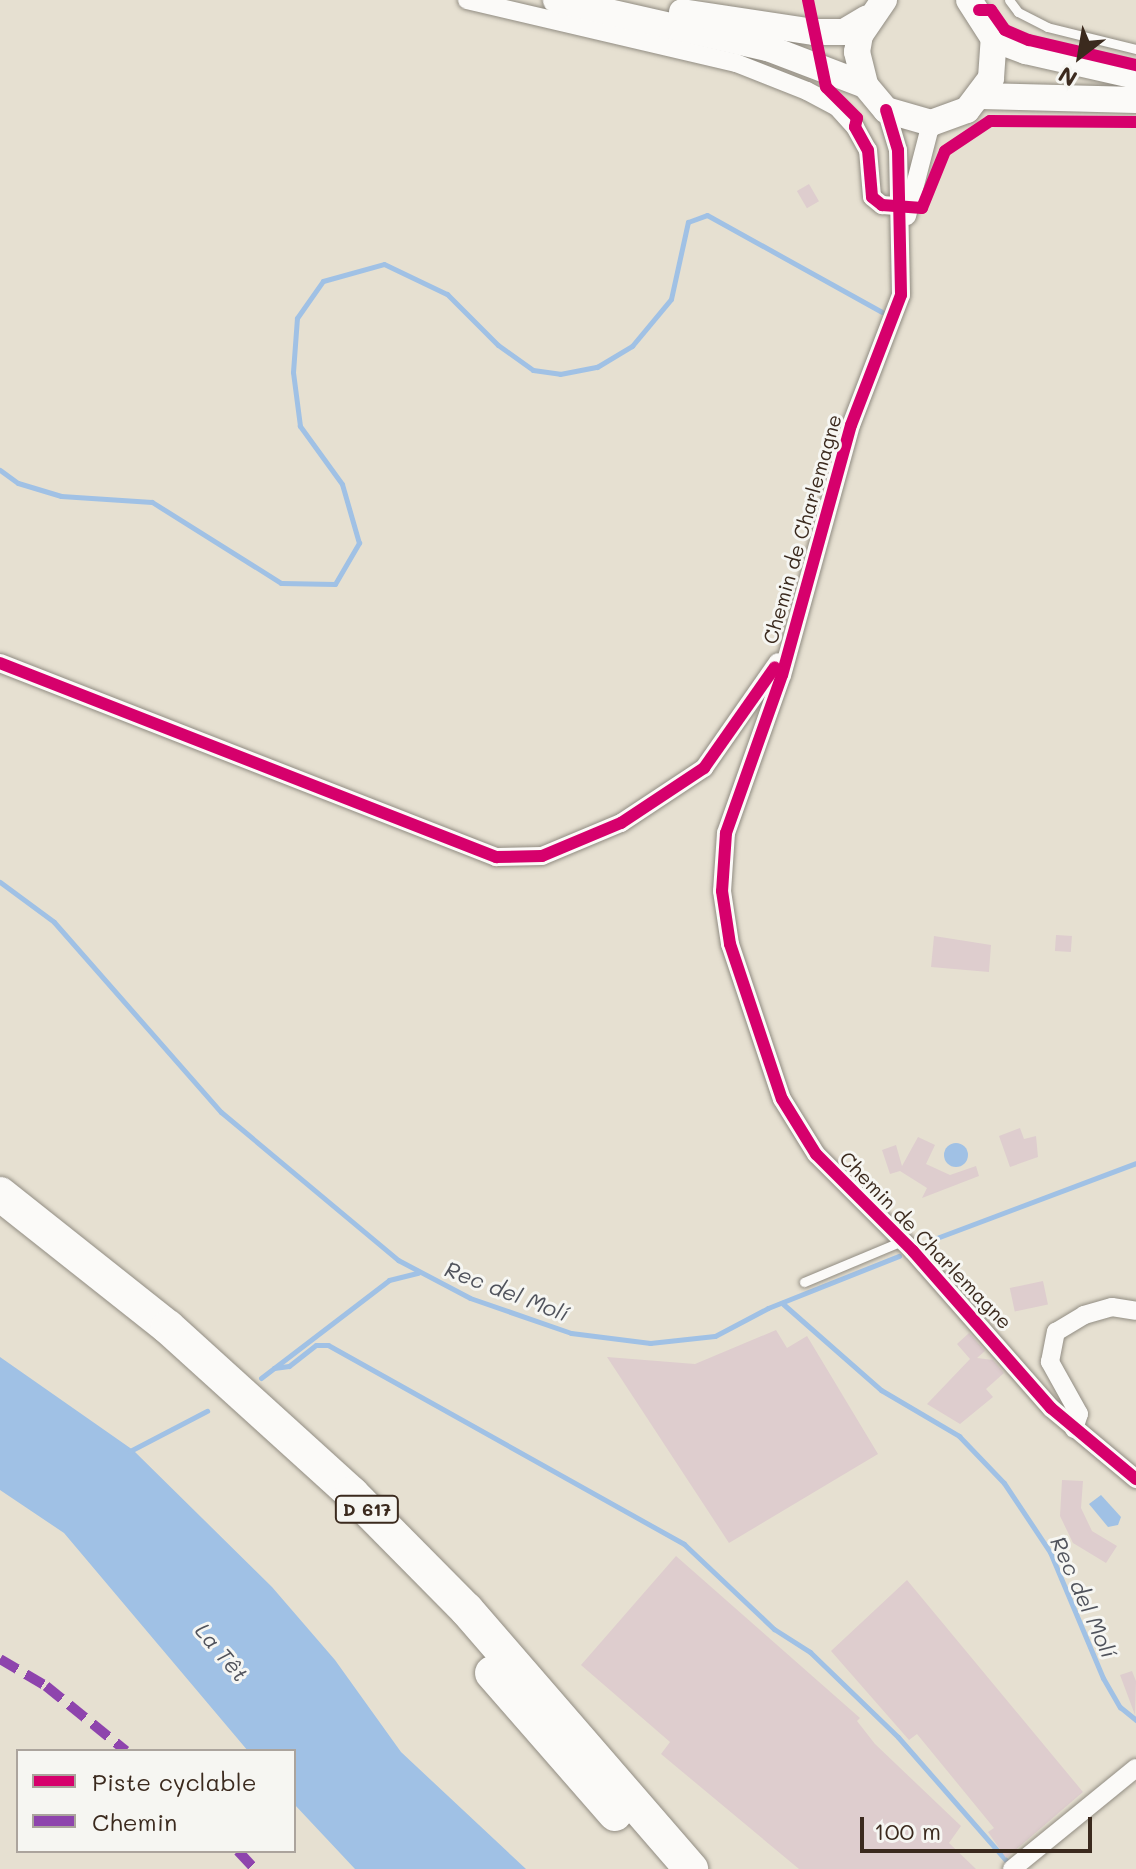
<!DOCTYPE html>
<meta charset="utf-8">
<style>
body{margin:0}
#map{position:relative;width:1136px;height:1869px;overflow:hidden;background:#e6e0d1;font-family:Mali,sans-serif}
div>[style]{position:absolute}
.water>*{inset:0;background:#a0c1e5}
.round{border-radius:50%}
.stream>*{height:5px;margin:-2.5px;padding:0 2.5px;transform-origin:2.5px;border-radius:2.5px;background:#a0c1e5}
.building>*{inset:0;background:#decdce;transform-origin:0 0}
.roads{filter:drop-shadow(0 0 2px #918c82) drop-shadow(0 0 2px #918c82)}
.lane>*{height:9px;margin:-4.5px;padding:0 4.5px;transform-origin:4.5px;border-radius:4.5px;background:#fbfaf8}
.street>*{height:18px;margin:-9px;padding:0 9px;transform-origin:9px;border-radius:9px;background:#fbfaf8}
.secondary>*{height:26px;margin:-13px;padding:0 13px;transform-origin:13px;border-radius:13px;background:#fbfaf8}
.highway>*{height:34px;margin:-17px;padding:0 17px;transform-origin:17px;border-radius:17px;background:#fbfaf8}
.quiet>*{height:10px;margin-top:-5px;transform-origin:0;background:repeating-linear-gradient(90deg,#8e44ad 0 20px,transparent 0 30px)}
.cycleway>*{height:12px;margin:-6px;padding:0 6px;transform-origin:6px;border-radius:6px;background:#d6006c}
span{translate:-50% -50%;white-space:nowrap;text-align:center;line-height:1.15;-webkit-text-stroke:6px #f6f6f2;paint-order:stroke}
.shield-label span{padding:2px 6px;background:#f6f6f2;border:2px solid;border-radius:6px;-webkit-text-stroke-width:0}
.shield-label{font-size:18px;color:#3b2a1e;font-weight:700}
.street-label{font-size:20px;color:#3b2a1e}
.water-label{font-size:22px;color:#50535c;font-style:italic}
.legend{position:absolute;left:16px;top:1749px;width:280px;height:104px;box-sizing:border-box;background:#f6f6f2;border:2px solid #aba49d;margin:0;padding:10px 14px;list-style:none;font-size:24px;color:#3b2a1e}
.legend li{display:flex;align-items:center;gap:16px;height:40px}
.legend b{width:40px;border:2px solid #aba49d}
.north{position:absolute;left:1040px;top:16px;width:80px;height:80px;-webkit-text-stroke:6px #f6f6f2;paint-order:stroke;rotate:211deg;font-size:22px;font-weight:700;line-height:32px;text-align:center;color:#3b2a1e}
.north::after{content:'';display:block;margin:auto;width:28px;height:36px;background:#3b2a1e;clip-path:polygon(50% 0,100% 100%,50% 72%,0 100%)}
.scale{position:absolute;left:860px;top:1817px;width:232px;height:36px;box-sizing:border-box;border:4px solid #3b2a1e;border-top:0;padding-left:10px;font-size:24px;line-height:28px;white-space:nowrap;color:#3b2a1e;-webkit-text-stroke:6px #f6f6f2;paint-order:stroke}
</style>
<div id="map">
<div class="water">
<i class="round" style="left:944px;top:1143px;width:24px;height:24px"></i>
<i style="clip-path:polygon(0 1357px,133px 1450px,272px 1587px,335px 1660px,401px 1752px,526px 1869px,355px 1869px,294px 1804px,294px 1751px,248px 1751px,64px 1533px,0 1490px)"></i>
<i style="clip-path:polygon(1101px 1495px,1121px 1517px,1118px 1525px,1108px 1527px,1089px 1504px)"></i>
</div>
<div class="stream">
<i style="left:0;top:470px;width:22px;rotate:36deg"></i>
<i style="left:18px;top:483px;width:45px;rotate:16.8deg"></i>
<i style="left:61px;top:496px;width:91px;rotate:3.8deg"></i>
<i style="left:152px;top:502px;width:152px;rotate:32.1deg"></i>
<i style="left:281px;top:583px;width:54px;rotate:1.1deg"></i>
<i style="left:335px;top:584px;width:48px;rotate:-59.7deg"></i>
<i style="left:359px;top:543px;width:61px;rotate:-106.1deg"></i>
<i style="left:342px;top:484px;width:72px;rotate:-125.9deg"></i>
<i style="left:300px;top:426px;width:54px;rotate:-97.4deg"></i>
<i style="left:293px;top:372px;width:54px;rotate:-85.8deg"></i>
<i style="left:297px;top:318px;width:45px;rotate:-54.9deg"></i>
<i style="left:323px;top:281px;width:63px;rotate:-15.6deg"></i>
<i style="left:384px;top:264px;width:70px;rotate:25.5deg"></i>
<i style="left:447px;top:294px;width:72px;rotate:45deg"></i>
<i style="left:498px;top:345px;width:43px;rotate:35.5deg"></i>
<i style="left:533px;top:370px;width:27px;rotate:8deg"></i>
<i style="left:560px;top:374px;width:38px;rotate:-11deg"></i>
<i style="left:597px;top:367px;width:41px;rotate:-31deg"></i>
<i style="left:632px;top:346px;width:61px;rotate:-50.3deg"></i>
<i style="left:671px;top:299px;width:79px;rotate:-77.6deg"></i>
<i style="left:688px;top:222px;width:20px;rotate:-20deg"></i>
<i style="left:707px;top:215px;width:200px;rotate:29deg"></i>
<i style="left:0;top:882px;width:67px;rotate:36.5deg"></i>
<i style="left:54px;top:922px;width:253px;rotate:48.7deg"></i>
<i style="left:221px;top:1112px;width:231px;rotate:39.9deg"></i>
<i style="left:398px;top:1260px;width:81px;rotate:27.8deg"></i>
<i style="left:470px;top:1298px;width:107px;rotate:19.1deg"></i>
<i style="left:571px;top:1333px;width:80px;rotate:7.2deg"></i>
<i style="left:650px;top:1343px;width:65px;rotate:-6.1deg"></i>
<i style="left:715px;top:1336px;width:60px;rotate:-27.8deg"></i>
<i style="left:768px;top:1308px;width:141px;rotate:-21.7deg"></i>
<i style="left:926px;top:1242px;width:224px;rotate:-20.6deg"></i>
<i style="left:782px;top:1303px;width:132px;rotate:41.3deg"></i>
<i style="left:881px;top:1390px;width:91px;rotate:30.5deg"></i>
<i style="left:959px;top:1436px;width:65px;rotate:46.2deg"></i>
<i style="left:1004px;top:1483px;width:83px;rotate:56.3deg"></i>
<i style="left:1050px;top:1552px;width:137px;rotate:67.2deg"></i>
<i style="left:1103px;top:1678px;width:34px;rotate:60deg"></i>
<i style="left:1120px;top:1707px;width:21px;rotate:39deg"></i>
<i style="left:274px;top:1368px;width:15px;rotate:-8deg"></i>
<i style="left:289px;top:1366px;width:34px;rotate:-38deg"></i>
<i style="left:316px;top:1345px;width:12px"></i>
<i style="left:328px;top:1345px;width:408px;rotate:29.2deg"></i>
<i style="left:684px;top:1544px;width:124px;rotate:43.4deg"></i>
<i style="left:774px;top:1629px;width:43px;rotate:32.6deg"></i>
<i style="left:810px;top:1652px;width:122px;rotate:44deg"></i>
<i style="left:898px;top:1737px;width:170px;rotate:48.8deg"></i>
<i style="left:261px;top:1378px;width:161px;rotate:-37.4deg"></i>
<i style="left:389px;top:1280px;width:30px;rotate:-14deg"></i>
<i style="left:130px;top:1451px;width:87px;rotate:-27.5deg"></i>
</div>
<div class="building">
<i style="left:809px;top:184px;width:20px;height:14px;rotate:60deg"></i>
<i style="left:1056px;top:935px;width:16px;height:16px;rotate:4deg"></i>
<i style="clip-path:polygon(934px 936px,991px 945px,989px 972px,931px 967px)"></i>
<i style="clip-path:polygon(1020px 1128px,1024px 1139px,1036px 1136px,1038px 1157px,1010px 1167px,999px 1136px)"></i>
<i style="clip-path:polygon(918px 1137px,935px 1145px,926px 1164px,950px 1175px,976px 1166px,979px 1176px,922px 1198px,927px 1188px,900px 1171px,890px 1174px,882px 1150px,896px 1145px,902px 1166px)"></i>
<i style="left:1043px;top:1281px;width:24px;height:34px;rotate:78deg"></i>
<i style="clip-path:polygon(776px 1330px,787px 1348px,807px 1336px,878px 1454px,729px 1543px,607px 1357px,695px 1364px)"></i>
<i style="clip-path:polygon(969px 1333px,985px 1351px,977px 1358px,993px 1360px,1004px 1373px,986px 1389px,993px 1397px,960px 1424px,927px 1404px,970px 1359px,957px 1344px)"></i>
<i style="clip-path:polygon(1062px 1480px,1083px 1481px,1081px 1508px,1092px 1531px,1117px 1546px,1106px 1563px,1073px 1543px,1060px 1516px)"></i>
<i style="clip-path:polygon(676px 1556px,860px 1718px,857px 1721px,875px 1744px,961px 1826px,949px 1843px,976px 1869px,799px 1869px,661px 1754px,670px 1742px,581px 1665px)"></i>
<i style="clip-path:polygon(907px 1580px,1083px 1792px,1006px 1858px,988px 1832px,994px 1828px,917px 1734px,909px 1740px,831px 1651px)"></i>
<i style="clip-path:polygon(1132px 1671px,1136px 1681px,1135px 1715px,1120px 1675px)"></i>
</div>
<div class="roads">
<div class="lane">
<i style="left:1009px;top:0;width:15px;rotate:53deg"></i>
<i style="left:1018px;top:12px;width:33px;rotate:27deg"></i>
<i style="left:1047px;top:27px;width:92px;rotate:13.9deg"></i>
<i style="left:804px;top:1282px;width:106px;rotate:-22.7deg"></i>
</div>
<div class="street">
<i style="left:467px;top:0;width:276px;rotate:13.2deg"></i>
<i style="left:736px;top:63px;width:76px;rotate:21.5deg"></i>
<i style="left:807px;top:91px;width:34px;rotate:28deg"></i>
<i style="left:837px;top:107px;width:27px;rotate:48deg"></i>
<i style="left:855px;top:127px;width:26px;rotate:61deg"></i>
<i style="left:868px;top:150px;width:47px;rotate:85.1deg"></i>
<i style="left:872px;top:197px;width:13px;rotate:39deg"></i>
<i style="left:882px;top:205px;width:27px;rotate:4deg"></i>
<i style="left:886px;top:110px;width:42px;rotate:73.3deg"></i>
<i style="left:898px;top:150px;width:145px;rotate:88.8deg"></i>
<i style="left:901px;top:295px;width:139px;rotate:111deg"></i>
<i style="left:851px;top:425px;width:259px;rotate:105.4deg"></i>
<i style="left:782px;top:675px;width:168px;rotate:109.5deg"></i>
<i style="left:726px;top:833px;width:58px;rotate:93.9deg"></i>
<i style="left:722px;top:891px;width:54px;rotate:81.4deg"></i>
<i style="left:730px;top:944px;width:163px;rotate:71.5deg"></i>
<i style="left:782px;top:1099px;width:65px;rotate:58.3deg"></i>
<i style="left:816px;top:1154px;width:137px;rotate:45deg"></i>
<i style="left:913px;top:1251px;width:209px;rotate:48.7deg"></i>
<i style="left:1051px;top:1408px;width:111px;rotate:39.9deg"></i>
<i style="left:907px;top:216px;width:96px;rotate:-75.5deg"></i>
<i style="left:0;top:663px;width:533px;rotate:21.36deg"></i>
<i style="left:496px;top:857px;width:46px;rotate:-1.2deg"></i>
<i style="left:542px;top:856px;width:86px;rotate:-22.7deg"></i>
<i style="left:621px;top:823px;width:100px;rotate:-33.5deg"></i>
<i style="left:704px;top:768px;width:129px;rotate:-55.1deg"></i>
<i style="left:1074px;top:1429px;width:16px;rotate:-72deg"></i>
<i style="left:1079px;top:1414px;width:60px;rotate:-119.1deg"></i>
<i style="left:1050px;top:1362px;width:31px;rotate:-79deg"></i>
<i style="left:1056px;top:1332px;width:33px;rotate:-31deg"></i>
<i style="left:1084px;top:1315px;width:29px;rotate:-16deg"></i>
<i style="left:1112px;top:1307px;width:24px;rotate:9deg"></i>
<i style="left:1012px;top:1869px;width:160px;rotate:-39.2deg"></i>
</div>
<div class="secondary">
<i style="left:556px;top:0;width:217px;rotate:12.8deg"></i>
<i style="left:768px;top:48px;width:104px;rotate:20.9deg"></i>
<i style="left:884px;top:0;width:42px;rotate:124.4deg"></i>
<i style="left:860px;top:35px;width:17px;rotate:100deg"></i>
<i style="left:857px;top:52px;width:34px;rotate:76deg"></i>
<i style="left:865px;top:85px;width:33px;rotate:50deg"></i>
<i style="left:886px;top:110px;width:47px;rotate:16.1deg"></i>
<i style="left:931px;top:123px;width:38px;rotate:-20deg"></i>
<i style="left:967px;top:110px;width:40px;rotate:-53deg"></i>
<i style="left:991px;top:78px;width:39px;rotate:-86deg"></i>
<i style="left:994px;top:39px;width:46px;rotate:-122.7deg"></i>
<i style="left:682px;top:12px;width:134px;rotate:8.6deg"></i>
<i style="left:814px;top:32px;width:30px"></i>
<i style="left:844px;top:32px;width:26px;rotate:-31deg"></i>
<i style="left:994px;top:39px;width:34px;rotate:21deg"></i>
<i style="left:1026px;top:51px;width:113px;rotate:12.8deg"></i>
<i style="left:981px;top:96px;width:155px;rotate:1.5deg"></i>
</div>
<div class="highway">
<i style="left:0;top:1194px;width:214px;rotate:38.4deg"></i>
<i style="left:168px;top:1327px;width:248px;rotate:42.2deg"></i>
<i style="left:352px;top:1494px;width:162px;rotate:45.3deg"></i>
<i style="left:466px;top:1609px;width:344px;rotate:49.1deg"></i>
<i style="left:492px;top:1673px;width:187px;rotate:48.9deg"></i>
</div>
</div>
<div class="quiet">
<i style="left:0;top:1659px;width:53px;rotate:30.4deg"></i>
<i style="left:46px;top:1686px;width:103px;rotate:39.1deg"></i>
<i style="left:238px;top:1851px;width:25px;rotate:47deg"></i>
</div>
<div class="cycleway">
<i style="left:808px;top:0;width:89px;rotate:78.3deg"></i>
<i style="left:826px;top:87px;width:44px;rotate:45deg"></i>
<i style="left:857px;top:118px;width:9px;rotate:103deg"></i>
<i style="left:855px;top:127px;width:26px;rotate:61deg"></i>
<i style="left:868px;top:150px;width:47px;rotate:85.1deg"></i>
<i style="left:872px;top:197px;width:13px;rotate:39deg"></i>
<i style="left:882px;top:205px;width:40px;rotate:4.3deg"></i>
<i style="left:922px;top:208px;width:61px;rotate:-68deg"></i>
<i style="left:945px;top:151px;width:54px;rotate:-33.7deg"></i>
<i style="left:990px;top:121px;width:146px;rotate:0.4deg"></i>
<i style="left:979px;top:10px;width:12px"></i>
<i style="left:991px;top:10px;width:24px;rotate:55deg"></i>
<i style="left:1005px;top:30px;width:26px;rotate:23deg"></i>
<i style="left:1029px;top:40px;width:110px;rotate:13.2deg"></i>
<i style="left:886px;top:110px;width:42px;rotate:73.3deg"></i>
<i style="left:898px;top:150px;width:145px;rotate:88.8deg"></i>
<i style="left:901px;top:295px;width:139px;rotate:111deg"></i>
<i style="left:851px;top:425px;width:259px;rotate:105.4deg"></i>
<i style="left:782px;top:675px;width:168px;rotate:109.5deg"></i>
<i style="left:726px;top:833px;width:58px;rotate:93.9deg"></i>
<i style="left:722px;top:891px;width:54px;rotate:81.4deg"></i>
<i style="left:730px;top:944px;width:163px;rotate:71.5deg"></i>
<i style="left:782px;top:1099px;width:65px;rotate:58.3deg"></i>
<i style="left:816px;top:1154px;width:137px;rotate:45deg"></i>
<i style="left:913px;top:1251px;width:209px;rotate:48.7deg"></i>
<i style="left:1051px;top:1408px;width:111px;rotate:39.9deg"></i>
<i style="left:0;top:663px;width:533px;rotate:21.36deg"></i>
<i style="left:496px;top:857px;width:46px;rotate:-1.2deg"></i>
<i style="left:542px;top:856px;width:86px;rotate:-22.7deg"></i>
<i style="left:621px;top:823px;width:100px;rotate:-33.5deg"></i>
<i style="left:704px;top:768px;width:123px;rotate:-54.9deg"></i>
</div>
<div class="shield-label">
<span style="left:367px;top:1509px">D 617</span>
</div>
<div class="street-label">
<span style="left:802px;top:529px;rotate:-74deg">Chemin de Charlemagne</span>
<span style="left:926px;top:1240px;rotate:46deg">Chemin de Charlemagne</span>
</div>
<div class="water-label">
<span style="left:507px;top:1291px;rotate:21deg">Rec del Molí</span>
<span style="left:1084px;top:1597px;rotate:66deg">Rec del Molí</span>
<span style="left:222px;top:1652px;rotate:50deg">La Têt</span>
</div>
<ul class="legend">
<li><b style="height:10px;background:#d6006c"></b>Piste cyclable</li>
<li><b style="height:10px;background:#8e44ad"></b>Chemin</li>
</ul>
<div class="north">N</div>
<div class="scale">100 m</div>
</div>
